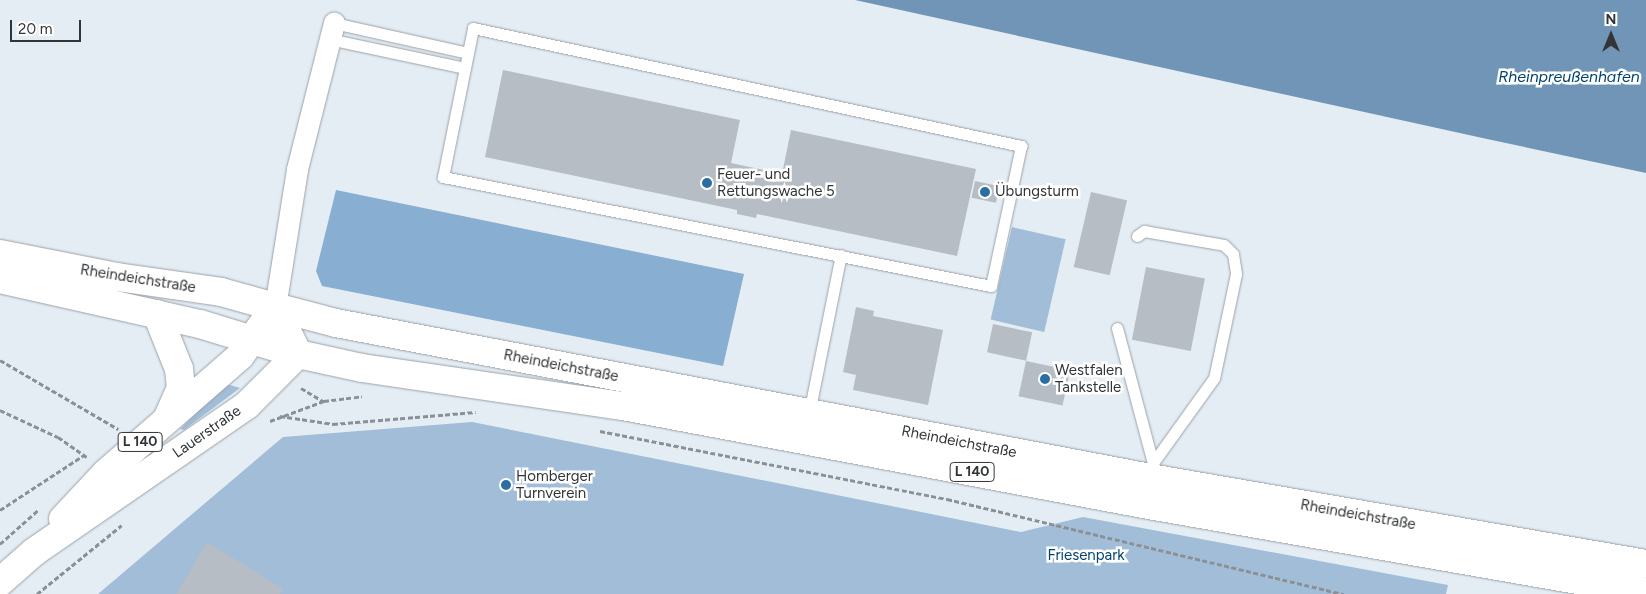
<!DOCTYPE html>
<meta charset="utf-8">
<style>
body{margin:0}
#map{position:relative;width:1646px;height:594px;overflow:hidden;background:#e5edf4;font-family:Figtree,sans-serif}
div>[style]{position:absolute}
.green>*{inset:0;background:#a1bdd7;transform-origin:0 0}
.forest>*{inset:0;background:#88aed1}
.water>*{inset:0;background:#7095b7}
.building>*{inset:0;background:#b6bdc4;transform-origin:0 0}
.path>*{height:3px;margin-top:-1.5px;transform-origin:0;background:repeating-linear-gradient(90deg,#8a9095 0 5px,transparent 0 7.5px)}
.roads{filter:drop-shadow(0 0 1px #9aa1a8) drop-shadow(0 0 1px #9aa1a8)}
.service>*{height:11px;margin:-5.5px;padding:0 5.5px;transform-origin:5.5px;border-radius:5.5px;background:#fff}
.minor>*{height:21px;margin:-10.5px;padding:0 10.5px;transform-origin:10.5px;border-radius:10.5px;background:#fff}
.secondary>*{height:28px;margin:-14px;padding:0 14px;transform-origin:14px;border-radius:14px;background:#fff}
.primary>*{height:28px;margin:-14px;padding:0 14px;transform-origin:14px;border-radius:14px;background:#fff}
.dots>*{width:14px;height:14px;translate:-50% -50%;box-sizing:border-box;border:2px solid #fff;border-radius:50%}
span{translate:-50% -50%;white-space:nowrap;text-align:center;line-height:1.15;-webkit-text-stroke:5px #fff;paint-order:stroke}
.shield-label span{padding:1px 4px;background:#fff;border:1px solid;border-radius:4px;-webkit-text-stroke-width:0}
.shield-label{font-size:14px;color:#323538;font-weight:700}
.poi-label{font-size:15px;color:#323538}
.left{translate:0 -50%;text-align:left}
.street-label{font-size:15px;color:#323538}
.park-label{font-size:15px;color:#034370}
.water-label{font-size:16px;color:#01426e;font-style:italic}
.north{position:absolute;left:1586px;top:10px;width:50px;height:50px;-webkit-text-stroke:4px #fff;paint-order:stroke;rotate:0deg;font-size:14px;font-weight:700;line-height:20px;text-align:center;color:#323538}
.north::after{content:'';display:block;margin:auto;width:18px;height:22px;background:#323538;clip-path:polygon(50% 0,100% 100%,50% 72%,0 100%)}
.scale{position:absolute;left:10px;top:20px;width:71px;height:22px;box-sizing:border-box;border:2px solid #323538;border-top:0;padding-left:6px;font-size:15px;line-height:18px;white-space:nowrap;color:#323538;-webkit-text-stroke:4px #fff;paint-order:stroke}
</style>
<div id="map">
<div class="green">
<i style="left:1012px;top:227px;width:55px;height:95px;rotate:13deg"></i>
<i style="clip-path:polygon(226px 384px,240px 388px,184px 430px,180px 429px)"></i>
<i style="clip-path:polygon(472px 422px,1021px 532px,1083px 517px,1448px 585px,1446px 594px,98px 594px,283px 437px)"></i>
</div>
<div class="forest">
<i style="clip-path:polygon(336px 190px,744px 274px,723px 366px,322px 286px,316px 271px)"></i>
</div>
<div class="water">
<i style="clip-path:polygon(855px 0,1646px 0,1646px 173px,1487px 139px)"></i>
</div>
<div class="building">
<i style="clip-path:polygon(503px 70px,740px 120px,731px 163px,782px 174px,791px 130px,976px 169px,957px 256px,757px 214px,756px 218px,737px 214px,737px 210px,485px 157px)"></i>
<i style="left:975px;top:181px;width:25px;height:17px;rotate:12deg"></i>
<i style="left:1091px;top:192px;width:37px;height:77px;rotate:13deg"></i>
<i style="left:1146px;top:267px;width:60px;height:74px;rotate:11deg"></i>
<i style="clip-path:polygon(856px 307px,874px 311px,873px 316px,943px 330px,928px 405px,853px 390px,856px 375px,843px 372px)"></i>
<i style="left:993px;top:324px;width:40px;height:29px;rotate:12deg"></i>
<i style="left:1026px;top:361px;width:45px;height:36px;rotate:12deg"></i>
<i style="clip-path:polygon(207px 542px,283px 589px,280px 594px,176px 594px)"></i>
</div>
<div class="path">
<i style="left:0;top:360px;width:137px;rotate:30.3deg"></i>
<i style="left:301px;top:388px;width:26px;rotate:31deg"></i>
<i style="left:0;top:410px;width:64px;rotate:25deg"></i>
<i style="left:58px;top:437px;width:35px;rotate:35deg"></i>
<i style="left:280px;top:416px;width:54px;rotate:8.6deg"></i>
<i style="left:333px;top:424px;width:143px;rotate:-4.8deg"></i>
<i style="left:270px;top:421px;width:58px;rotate:-20.3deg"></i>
<i style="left:324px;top:401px;width:38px;rotate:-7deg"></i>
<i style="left:600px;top:431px;width:354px;rotate:11.1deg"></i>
<i style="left:947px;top:499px;width:408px;rotate:13.5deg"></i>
<i style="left:0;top:510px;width:100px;rotate:-33.2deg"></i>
<i style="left:0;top:544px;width:51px;rotate:-41.8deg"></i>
<i style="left:37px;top:594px;width:109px;rotate:-39.1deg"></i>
</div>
<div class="roads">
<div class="service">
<i style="left:334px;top:23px;width:137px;rotate:12.6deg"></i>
<i style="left:473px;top:28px;width:561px;rotate:12.15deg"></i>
<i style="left:1021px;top:146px;width:143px;rotate:102.1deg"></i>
<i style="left:991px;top:286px;width:559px;rotate:-168.75deg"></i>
<i style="left:443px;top:177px;width:152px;rotate:-78.6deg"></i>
<i style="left:329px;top:39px;width:139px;rotate:12deg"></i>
<i style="left:1137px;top:236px;width:9px;rotate:-36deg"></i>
<i style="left:1144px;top:231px;width:81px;rotate:9.9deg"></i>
<i style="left:1224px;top:245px;width:13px;rotate:45deg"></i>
<i style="left:1233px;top:254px;width:20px;rotate:81deg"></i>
<i style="left:1236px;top:274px;width:106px;rotate:101.9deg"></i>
<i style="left:1214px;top:378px;width:105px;rotate:125.7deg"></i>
<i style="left:1153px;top:463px;width:15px;rotate:101deg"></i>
<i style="left:1117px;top:328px;width:140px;rotate:75.1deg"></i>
<i style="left:809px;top:413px;width:161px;rotate:-78.6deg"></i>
</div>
<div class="minor">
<i style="left:275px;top:307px;width:140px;rotate:-80.9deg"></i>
<i style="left:297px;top:169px;width:151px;rotate:-75.8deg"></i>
</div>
<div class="secondary">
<i style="left:0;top:254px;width:119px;rotate:11.1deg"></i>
<i style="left:117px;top:277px;width:105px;rotate:8.2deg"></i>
<i style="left:221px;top:292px;width:56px;rotate:15.5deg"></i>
<i style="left:275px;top:307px;width:52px;rotate:63.9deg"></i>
<i style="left:0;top:279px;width:205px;rotate:12.7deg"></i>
<i style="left:200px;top:324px;width:102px;rotate:17deg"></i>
<i style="left:157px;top:314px;width:59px;rotate:68.2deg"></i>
<i style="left:179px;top:369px;width:19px;rotate:84deg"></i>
<i style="left:181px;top:388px;width:34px;rotate:114deg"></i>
</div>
<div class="primary">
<i style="left:63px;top:519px;width:63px;rotate:-46.9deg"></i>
<i style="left:106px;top:473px;width:178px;rotate:-41.1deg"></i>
<i style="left:240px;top:356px;width:60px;rotate:-54.5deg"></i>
<i style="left:275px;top:307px;width:63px;rotate:14.7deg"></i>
<i style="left:336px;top:323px;width:829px;rotate:10.78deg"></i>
<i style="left:1150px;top:478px;width:503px;rotate:9.84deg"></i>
<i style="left:0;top:582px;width:45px;rotate:-41.4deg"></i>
<i style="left:34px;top:552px;width:259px;rotate:-34.6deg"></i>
<i style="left:247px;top:405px;width:72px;rotate:-45deg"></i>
<i style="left:298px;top:354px;width:66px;rotate:12.3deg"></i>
<i style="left:362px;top:368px;width:264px;rotate:8.3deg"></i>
<i style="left:623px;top:406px;width:529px;rotate:10.67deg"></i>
<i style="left:1143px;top:504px;width:511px;rotate:9.92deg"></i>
</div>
</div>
<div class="dots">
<i style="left:707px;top:183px;background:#2c6ea4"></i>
<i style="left:985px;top:192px;background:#2c6ea4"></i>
<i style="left:1045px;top:379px;background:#2c6ea4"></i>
<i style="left:506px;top:485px;background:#2c6ea4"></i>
</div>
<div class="shield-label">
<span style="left:140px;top:442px">L 140</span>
<span style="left:972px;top:472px">L 140</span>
</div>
<div class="poi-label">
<span class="left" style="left:717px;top:183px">Feuer- und<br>Rettungswache 5</span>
<span class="left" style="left:995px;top:192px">Übungsturm</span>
<span class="left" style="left:1055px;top:379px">Westfalen<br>Tankstelle</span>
<span class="left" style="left:516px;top:485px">Homberger<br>Turnverein</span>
</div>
<div class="street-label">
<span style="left:138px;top:279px;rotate:9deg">Rheindeichstraße</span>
<span style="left:561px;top:366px;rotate:11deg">Rheindeichstraße</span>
<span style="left:207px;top:432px;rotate:-35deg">Lauerstraße</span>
<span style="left:959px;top:442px;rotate:11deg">Rheindeichstraße</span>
<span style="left:1358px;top:515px;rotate:10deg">Rheindeichstraße</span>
</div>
<div class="park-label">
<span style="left:1086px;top:556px">Friesenpark</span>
</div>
<div class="water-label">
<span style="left:1569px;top:77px">Rheinpreußenhafen</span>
</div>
<div class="north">N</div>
<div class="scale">20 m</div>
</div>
